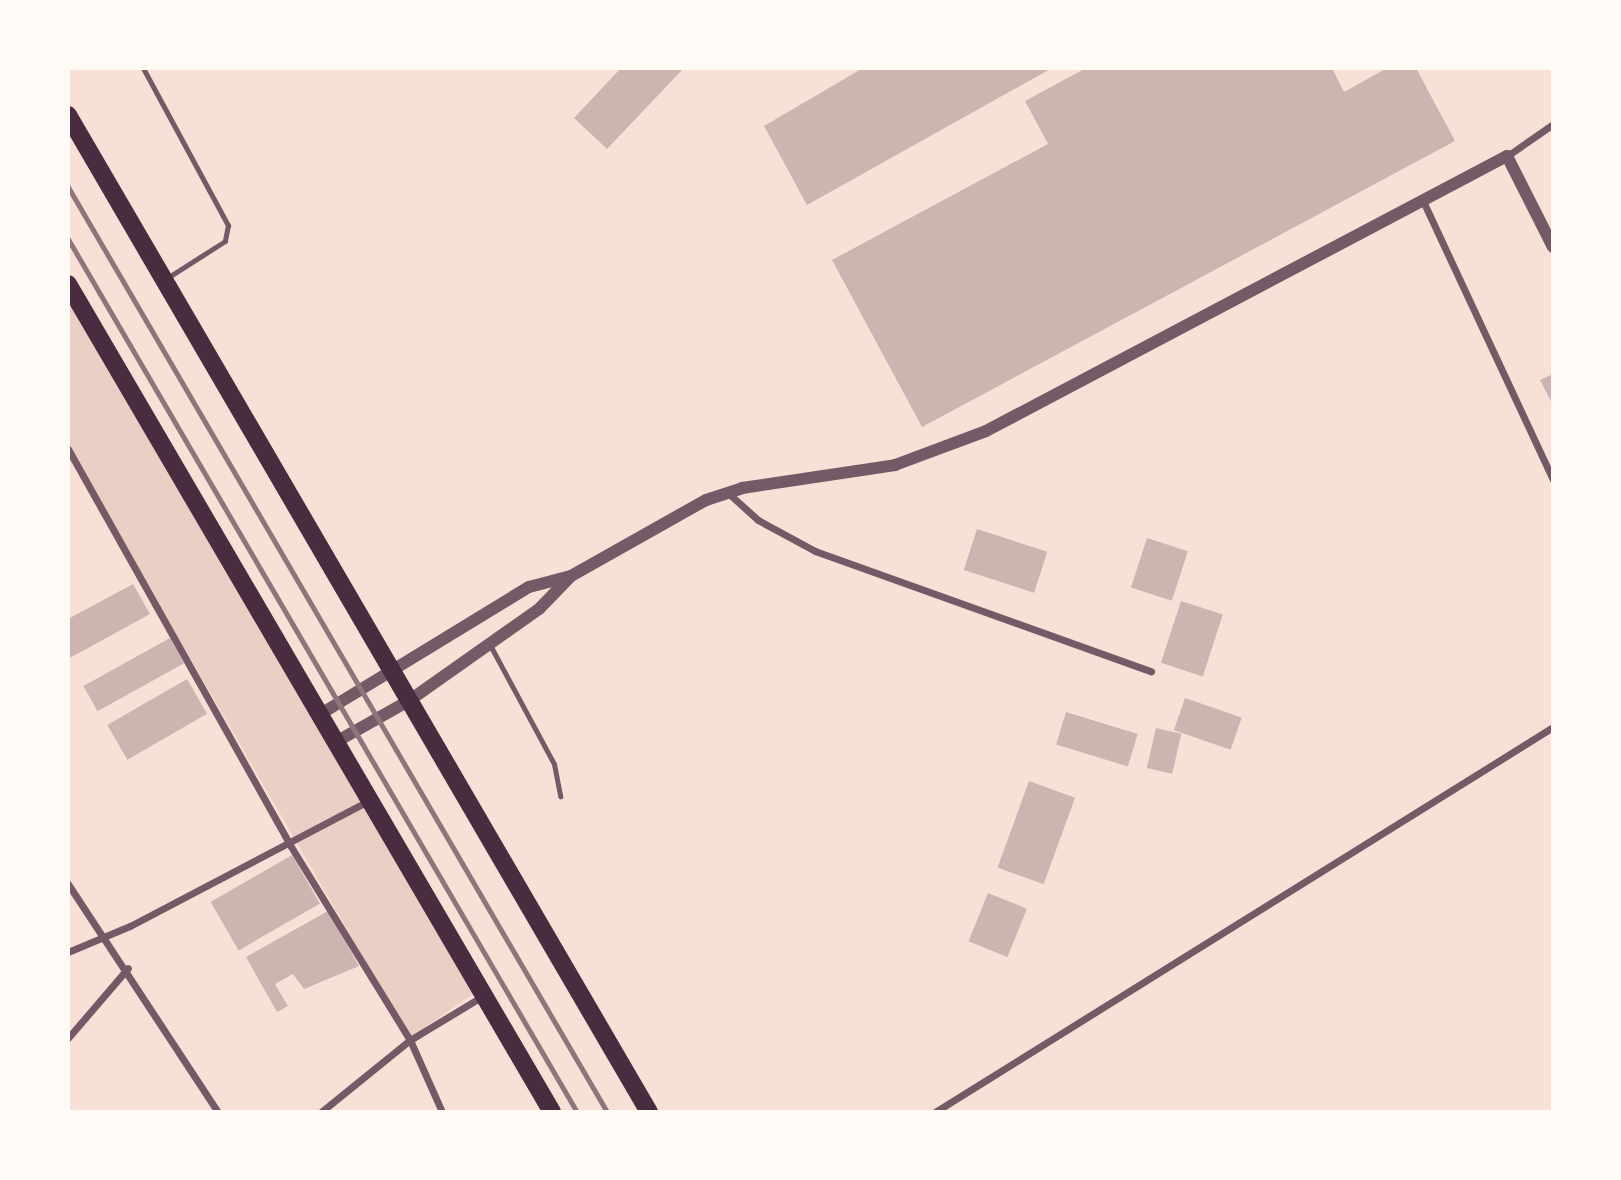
<!DOCTYPE html>
<style>
body{margin:0}
#map{position:relative;width:1621px;height:1180px;overflow:hidden;background:#f7e1d7;font-family:"DM Sans",sans-serif}
div>[style]{position:absolute}
.green>*{inset:0;background:#ebcfc5}
.building>*{inset:0;background:#ccb4b1;transform-origin:0 0}
.service>*{height:5px;margin:-2.5px;padding:0 2.5px;transform-origin:2.5px;border-radius:2.5px;background:#755966}
.minor>*{height:7px;margin:-3.5px;padding:0 3.5px;transform-origin:3.5px;border-radius:3.5px;background:#755966}
.tertiary>*{height:12px;margin:-6px;padding:0 6px;transform-origin:6px;border-radius:6px;background:#755966}
.trunk>*{height:18px;margin:-9px;padding:0 9px;transform-origin:9px;border-radius:9px;background:#4a2c40}
.rail>*{height:5px;margin:-2.5px;padding:0 2.5px;transform-origin:2.5px;border-radius:2.5px;background:#8f747c}
span{translate:-50% -50%;white-space:nowrap;text-align:center;line-height:1.15;-webkit-text-stroke:5px #fffaf5;paint-order:stroke}
.frame{position:absolute;inset:0;border:70px solid #fffaf5;pointer-events:none}
</style>
<div id="map">
<div class="green">
<i style="clip-path:polygon(68px 283px,480px 989px,410px 1038px,68px 447px)"></i>
</div>
<div class="building">
<i style="clip-path:polygon(621px 68px,684px 68px,607px 149px,574px 118px)"></i>
<i style="clip-path:polygon(863px 68px,1052px 68px,807px 205px,764px 126px)"></i>
<i style="clip-path:polygon(1086px 68px,1332px 68px,1344px 92px,1387px 68px,1416px 68px,1455px 141px,922px 427px,832px 260px,1048px 144px,1025px 101px)"></i>
<i style="clip-path:polygon(1553px 374px,1553px 405px,1540px 380px)"></i>
<i style="left:977px;top:529px;width:74px;height:43px;rotate:18deg"></i>
<i style="left:1147px;top:538px;width:43px;height:52px;rotate:18deg"></i>
<i style="clip-path:polygon(133px 584px,150px 614px,68px 659px,68px 619px)"></i>
<i style="left:1181px;top:601px;width:44px;height:65px;rotate:18deg"></i>
<i style="left:170px;top:638px;width:29px;height:99px;rotate:61deg"></i>
<i style="left:187px;top:679px;width:40px;height:92px;rotate:60deg"></i>
<i style="left:1185px;top:698px;width:60px;height:34px;rotate:19deg"></i>
<i style="left:1066px;top:712px;width:75px;height:34px;rotate:17deg"></i>
<i style="left:1156px;top:728px;width:26px;height:41px;rotate:13deg"></i>
<i style="left:1029px;top:781px;width:49px;height:92px;rotate:20deg"></i>
<i style="left:292px;top:855px;width:56px;height:94px;rotate:60deg"></i>
<i style="left:988px;top:893px;width:42px;height:52px;rotate:22deg"></i>
<i style="clip-path:polygon(328px 911px,359px 966px,304px 989px,293px 974px,275px 984px,288px 1006px,277px 1012px,246px 957px)"></i>
</div>
<div class="service">
<i style="left:143px;top:68px;width:179px;rotate:61.6deg"></i>
<i style="left:228px;top:225px;width:16px;rotate:101deg"></i>
<i style="left:225px;top:241px;width:69px;rotate:147.5deg"></i>
<i style="left:490px;top:645px;width:135px;rotate:61.7deg"></i>
<i style="left:554px;top:764px;width:33px;rotate:79deg"></i>
</div>
<div class="minor">
<i style="left:1507px;top:156px;width:56px;rotate:-34.8deg"></i>
<i style="left:1423px;top:201px;width:308px;rotate:65deg"></i>
<i style="left:68px;top:449px;width:454px;rotate:60.7deg"></i>
<i style="left:290px;top:845px;width:229px;rotate:58.4deg"></i>
<i style="left:410px;top:1040px;width:79px;rotate:66deg"></i>
<i style="left:727px;top:492px;width:42px;rotate:42.1deg"></i>
<i style="left:758px;top:520px;width:65px;rotate:28.5deg"></i>
<i style="left:815px;top:551px;width:357px;rotate:19.7deg"></i>
<i style="left:68px;top:884px;width:273px;rotate:56.7deg"></i>
<i style="left:68px;top:952px;width:67px;rotate:-22.8deg"></i>
<i style="left:130px;top:926px;width:267px;rotate:-27.7deg"></i>
<i style="left:68px;top:1038px;width:92px;rotate:-49.4deg"></i>
<i style="left:321px;top:1112px;width:114px;rotate:-39deg"></i>
<i style="left:410px;top:1040px;width:85px;rotate:-31.1deg"></i>
<i style="left:935px;top:1112px;width:728px;rotate:-31.92deg"></i>
</div>
<div class="tertiary">
<i style="left:319px;top:715px;width:246px;rotate:-31.4deg"></i>
<i style="left:529px;top:587px;width:43px;rotate:-14.7deg"></i>
<i style="left:334px;top:743px;width:87px;rotate:-29.5deg"></i>
<i style="left:410px;top:700px;width:158px;rotate:-35.2deg"></i>
<i style="left:539px;top:609px;width:46px;rotate:-45.9deg"></i>
<i style="left:571px;top:576px;width:155px;rotate:-29.4deg"></i>
<i style="left:706px;top:500px;width:38px;rotate:-18deg"></i>
<i style="left:742px;top:488px;width:155px;rotate:-8.5deg"></i>
<i style="left:895px;top:465px;width:97px;rotate:-20.5deg"></i>
<i style="left:986px;top:431px;width:589px;rotate:-27.83deg"></i>
<i style="left:1507px;top:156px;width:102px;rotate:63.2deg"></i>
</div>
<div class="trunk">
<i style="left:68px;top:115px;width:1154px;rotate:59.77deg"></i>
<i style="left:68px;top:284px;width:959px;rotate:59.69deg"></i>
</div>
<div class="rail">
<i style="left:68px;top:187px;width:1071px;rotate:59.77deg"></i>
<i style="left:68px;top:239px;width:1011px;rotate:59.76deg"></i>
</div>
<div class="frame"></div>
</div>
